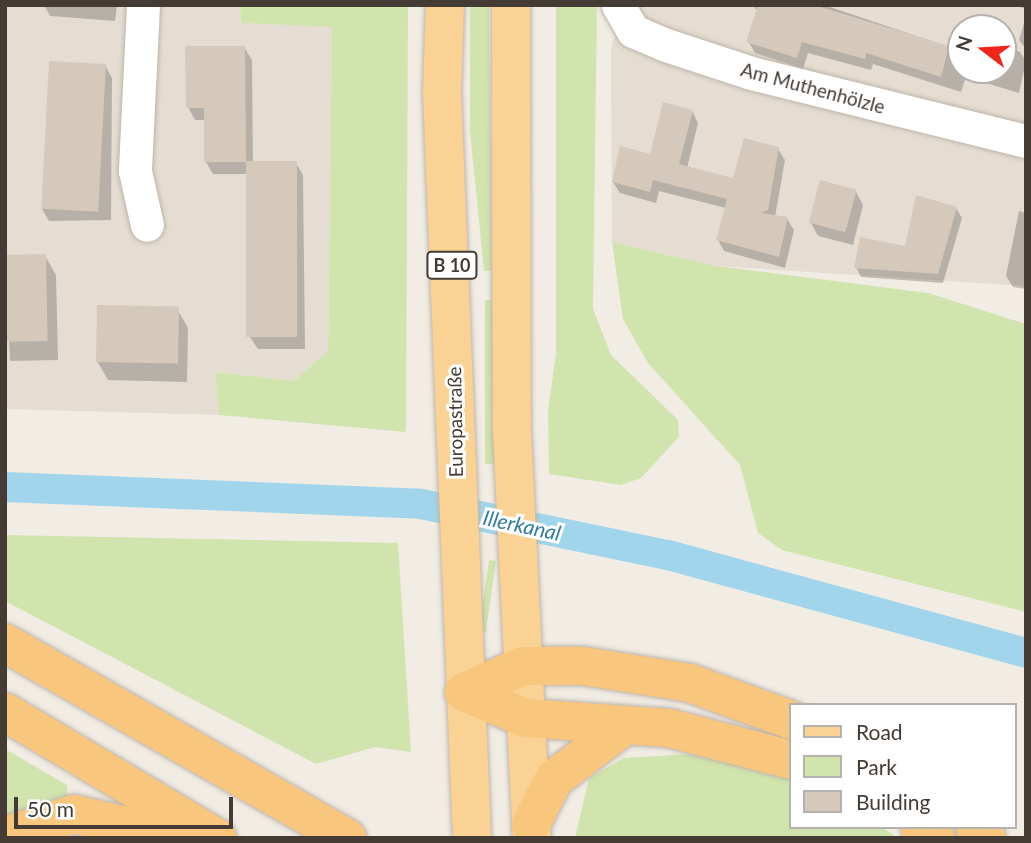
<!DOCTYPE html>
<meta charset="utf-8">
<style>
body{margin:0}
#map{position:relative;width:1031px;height:843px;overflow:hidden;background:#f1ece4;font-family:Lato,sans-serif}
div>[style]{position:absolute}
.residential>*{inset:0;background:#e5ddd2}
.green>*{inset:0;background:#d1e4ad;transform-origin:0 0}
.shadow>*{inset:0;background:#0003}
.canal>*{height:30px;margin:-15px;padding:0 15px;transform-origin:15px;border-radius:15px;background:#a1d5ec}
.building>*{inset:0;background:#d5c9bc;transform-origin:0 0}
.roads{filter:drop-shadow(0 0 2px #bfb5aa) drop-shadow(0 0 2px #bfb5aa)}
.minor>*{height:33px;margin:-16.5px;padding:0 16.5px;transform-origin:16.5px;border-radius:16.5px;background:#fff}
.primary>*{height:38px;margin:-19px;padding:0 19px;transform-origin:19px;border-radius:19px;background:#fad394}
.trunk>*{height:38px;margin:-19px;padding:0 19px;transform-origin:19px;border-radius:19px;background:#f9c67e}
span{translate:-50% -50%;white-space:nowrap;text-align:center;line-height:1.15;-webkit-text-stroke:6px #fff;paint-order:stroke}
.shield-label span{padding:2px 5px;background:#fff;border:2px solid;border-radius:5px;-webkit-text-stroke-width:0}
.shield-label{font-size:18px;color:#433b34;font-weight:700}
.street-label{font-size:19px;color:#433b34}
.water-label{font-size:21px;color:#307da1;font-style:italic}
.frame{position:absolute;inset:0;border:7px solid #433b34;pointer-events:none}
.legend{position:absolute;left:789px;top:703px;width:228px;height:126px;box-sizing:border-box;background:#fff;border:2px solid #b4b1ae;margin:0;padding:9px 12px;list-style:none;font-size:21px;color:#433b34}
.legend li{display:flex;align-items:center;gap:14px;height:35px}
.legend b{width:35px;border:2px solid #b4b1ae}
.north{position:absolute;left:947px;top:14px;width:70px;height:70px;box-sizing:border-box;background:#fff;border:2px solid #b4b1ae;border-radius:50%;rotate:287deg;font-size:19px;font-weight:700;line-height:28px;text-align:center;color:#433b34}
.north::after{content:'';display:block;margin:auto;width:24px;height:32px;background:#f1261a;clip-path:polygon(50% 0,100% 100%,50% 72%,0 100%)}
.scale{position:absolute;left:14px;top:797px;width:219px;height:32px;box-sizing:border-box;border:4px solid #433b34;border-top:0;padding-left:9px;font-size:21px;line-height:24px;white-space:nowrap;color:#433b34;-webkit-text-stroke:5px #fff;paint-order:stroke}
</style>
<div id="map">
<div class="residential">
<i style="clip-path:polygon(5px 5px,240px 5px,241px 23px,332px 26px,328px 351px,294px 381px,215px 372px,219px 415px,5px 409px)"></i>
<i style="clip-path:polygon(evenodd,622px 5px,1026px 5px,1026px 286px,716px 266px,612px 242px,611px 50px,622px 5px,961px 28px,1003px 28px,1003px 70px,961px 70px,961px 28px)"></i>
</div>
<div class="green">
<i style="clip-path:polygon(240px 5px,408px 5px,406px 432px,219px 415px,215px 372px,294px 381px,328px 351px,332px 27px,241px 23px)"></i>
<i style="clip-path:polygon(470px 5px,489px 5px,492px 271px,484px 271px,470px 131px)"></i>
<i style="clip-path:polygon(556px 5px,597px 5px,593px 309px,611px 355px,678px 420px,679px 437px,641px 478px,621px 485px,549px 474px,548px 411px,556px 353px)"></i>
<i style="clip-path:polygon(612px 242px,716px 266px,928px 293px,1026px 324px,1026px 612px,782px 550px,758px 533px,740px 465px,648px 363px,623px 319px)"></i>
<i style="left:485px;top:300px;width:9px;height:164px"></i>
<i style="clip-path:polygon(5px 535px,398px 543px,411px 752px,375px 747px,316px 764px,5px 601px)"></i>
<i style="left:489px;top:560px;width:7px;height:72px;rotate:8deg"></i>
<i style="clip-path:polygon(5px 749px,67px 785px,67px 800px,5px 822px)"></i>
<i style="clip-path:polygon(690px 754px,791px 778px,791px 827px,881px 827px,899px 838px,575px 838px,589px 778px,624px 758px)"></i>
</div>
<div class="shadow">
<i style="clip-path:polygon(44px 5px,117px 5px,115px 21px,50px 16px)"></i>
<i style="clip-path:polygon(752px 5px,824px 5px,961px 51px,961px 70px,968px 70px,961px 92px,873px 64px,871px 70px,808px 53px,803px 69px,755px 53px,748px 41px,758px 11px)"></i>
<i style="clip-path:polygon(1013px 5px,1026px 5px,1026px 9px)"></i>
<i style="clip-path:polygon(1026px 17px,1026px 49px,1019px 40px)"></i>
<i style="clip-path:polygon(1003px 46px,1020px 52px,1026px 61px,1019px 93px,986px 83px,978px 71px,1003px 70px)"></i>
<i style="clip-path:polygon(244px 47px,252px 60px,253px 163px,296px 163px,303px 175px,305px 349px,258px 349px,250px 337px,248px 174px,213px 174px,206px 162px,205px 120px,195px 120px,188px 107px)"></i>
<i style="clip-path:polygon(105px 65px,112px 78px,111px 220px,49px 221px,42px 209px)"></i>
<i style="clip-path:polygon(692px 111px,698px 123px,687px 168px,734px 181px,778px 149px,785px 160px,775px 217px,787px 219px,794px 230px,785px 268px,724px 251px,718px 240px,726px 208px,659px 191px,656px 203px,620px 193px,613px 182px,651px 156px)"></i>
<i style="clip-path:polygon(856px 192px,863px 205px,853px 245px,818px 236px,811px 223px)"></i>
<i style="clip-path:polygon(956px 208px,962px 218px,943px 283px,861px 277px,856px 267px,907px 248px)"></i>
<i style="clip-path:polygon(1019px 211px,1026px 213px,1026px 289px,1013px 287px,1006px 276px)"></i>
<i style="clip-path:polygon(45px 256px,56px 275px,58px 360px,10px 361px,5px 257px)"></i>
<i style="clip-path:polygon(177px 309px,188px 328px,187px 382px,108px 380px,97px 361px)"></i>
</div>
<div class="canal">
<i style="left:5px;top:487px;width:416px;rotate:2.3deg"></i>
<i style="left:421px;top:504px;width:252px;rotate:11.7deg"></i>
<i style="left:668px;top:555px;width:371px;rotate:15.3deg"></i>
</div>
<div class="building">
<i style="clip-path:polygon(758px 5px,814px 5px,949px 46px,941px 77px,866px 53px,865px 59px,802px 42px,797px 58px,746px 42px)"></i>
<i style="clip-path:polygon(185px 46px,245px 46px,246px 162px,204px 162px,204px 108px,186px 108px)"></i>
<i style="left:49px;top:61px;width:57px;height:148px;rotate:3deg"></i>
<i style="clip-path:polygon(663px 102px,693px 110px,679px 164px,733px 178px,744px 138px,779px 147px,768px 210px,761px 213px,788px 217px,779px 257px,716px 240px,727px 199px,653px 180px,650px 192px,612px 182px,620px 146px,650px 154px)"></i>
<i style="left:297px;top:161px;width:176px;height:51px;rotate:90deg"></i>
<i style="left:820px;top:180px;width:38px;height:44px;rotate:15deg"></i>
<i style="clip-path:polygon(916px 195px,957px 207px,938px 274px,854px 268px,860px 237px,905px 246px)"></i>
<i style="left:46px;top:254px;width:87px;height:41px;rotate:89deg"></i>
<i style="left:97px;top:305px;width:82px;height:57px;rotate:1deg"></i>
</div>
<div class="roads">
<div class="minor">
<i style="left:143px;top:5px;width:166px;rotate:92.8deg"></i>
<i style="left:135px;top:171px;width:55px;rotate:77.5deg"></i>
<i style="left:618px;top:5px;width:30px;rotate:60deg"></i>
<i style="left:633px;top:31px;width:33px;rotate:23deg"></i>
<i style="left:663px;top:44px;width:93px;rotate:18.2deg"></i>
<i style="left:751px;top:73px;width:283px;rotate:13.9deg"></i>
</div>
<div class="primary">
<i style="left:445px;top:5px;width:87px;rotate:92deg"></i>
<i style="left:442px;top:92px;width:747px;rotate:87.7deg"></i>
<i style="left:511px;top:5px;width:427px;rotate:89.9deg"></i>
<i style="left:512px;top:432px;width:404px;rotate:87.2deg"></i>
</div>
<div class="trunk">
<i style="left:5px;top:643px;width:394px;rotate:29.7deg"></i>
<i style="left:5px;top:712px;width:247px;rotate:30.7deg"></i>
<i style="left:791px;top:720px;width:108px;rotate:-159.9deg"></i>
<i style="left:690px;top:683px;width:108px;rotate:-171deg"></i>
<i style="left:583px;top:666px;width:60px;rotate:180deg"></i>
<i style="left:523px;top:666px;width:64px;rotate:156.2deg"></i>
<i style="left:464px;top:692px;width:67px;rotate:22.8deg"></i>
<i style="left:526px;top:718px;width:143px;rotate:4deg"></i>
<i style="left:669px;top:728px;width:126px;rotate:14.7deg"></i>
<i style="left:531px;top:824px;width:51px;rotate:-62.9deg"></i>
<i style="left:554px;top:779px;width:88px;rotate:-37.1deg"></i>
<i style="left:920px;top:827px;width:19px;rotate:36deg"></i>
<i style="left:975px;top:827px;width:16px;rotate:43deg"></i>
<i style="left:5px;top:836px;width:72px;rotate:-17.7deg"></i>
<i style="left:74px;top:814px;width:108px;rotate:12.9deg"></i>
</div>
</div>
<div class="shield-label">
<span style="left:452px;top:265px">B 10</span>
</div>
<div class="street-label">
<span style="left:813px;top:88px;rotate:15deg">Am Muthenhölzle</span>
<span style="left:455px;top:422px;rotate:-91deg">Europastraße</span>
</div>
<div class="water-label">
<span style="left:522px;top:525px;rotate:12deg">Illerkanal</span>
</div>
<div class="frame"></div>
<ul class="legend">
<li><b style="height:9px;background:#fad394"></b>Road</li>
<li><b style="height:19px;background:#d1e4ad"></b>Park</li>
<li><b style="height:19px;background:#d5c9bc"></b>Building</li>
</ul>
<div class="north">N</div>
<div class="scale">50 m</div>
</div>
